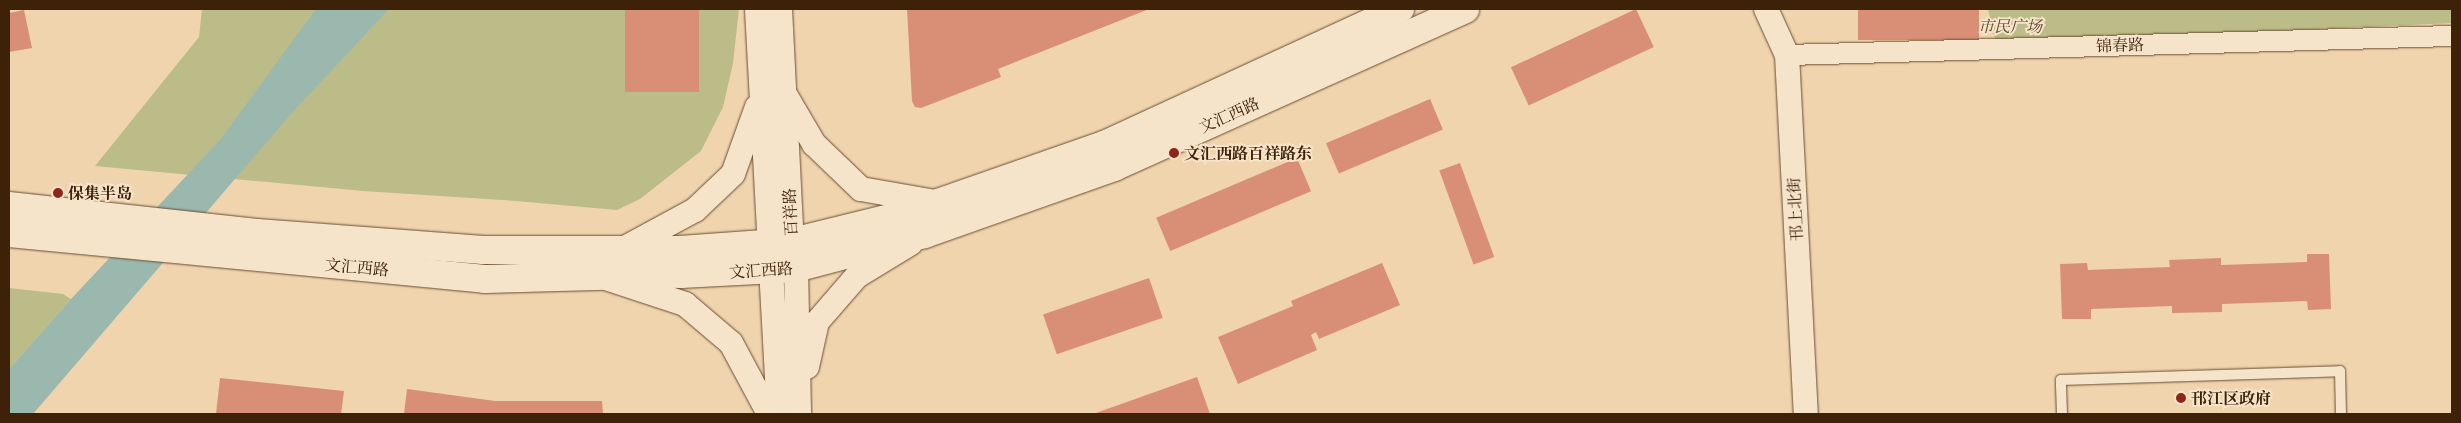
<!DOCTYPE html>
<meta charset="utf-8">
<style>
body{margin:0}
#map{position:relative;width:2461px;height:423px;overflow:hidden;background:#efd4ad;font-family:"Gentium Book Plus","Noto Serif SC",serif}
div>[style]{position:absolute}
.green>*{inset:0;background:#bbbc88}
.water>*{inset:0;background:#9ab8ae}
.building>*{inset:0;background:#d98e76;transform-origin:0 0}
.roads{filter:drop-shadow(0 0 1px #6a4e32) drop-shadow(0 0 1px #6a4e32)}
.service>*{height:10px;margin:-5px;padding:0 5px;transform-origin:5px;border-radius:5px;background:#f5e3ca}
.minor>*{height:20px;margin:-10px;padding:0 10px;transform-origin:10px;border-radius:10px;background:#f5e3ca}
.tertiary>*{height:24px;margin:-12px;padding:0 12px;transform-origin:12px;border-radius:12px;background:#f5e3ca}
.secondary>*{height:28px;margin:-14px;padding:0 14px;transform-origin:14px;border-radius:14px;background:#f5e3ca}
.dots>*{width:14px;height:14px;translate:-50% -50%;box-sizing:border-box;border:2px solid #f5e3ca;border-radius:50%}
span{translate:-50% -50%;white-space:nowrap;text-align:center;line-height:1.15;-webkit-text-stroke:4px #f5e3ca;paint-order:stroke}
.park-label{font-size:16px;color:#5c4829;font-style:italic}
.street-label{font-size:16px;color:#3d2109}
.poi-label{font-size:16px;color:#3d2109;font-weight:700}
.left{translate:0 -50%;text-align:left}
.frame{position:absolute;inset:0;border:10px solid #3d2109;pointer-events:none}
</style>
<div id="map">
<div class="green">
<i style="clip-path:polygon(202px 9px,739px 9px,733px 63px,723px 107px,701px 151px,640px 199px,617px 210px,516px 201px,363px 191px,95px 166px,199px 37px)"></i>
<i style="clip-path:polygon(1988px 9px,2452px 9px,2452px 23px,1996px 44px)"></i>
<i style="clip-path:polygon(9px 288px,63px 294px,71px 299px,9px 369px)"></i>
</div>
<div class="water">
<i style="clip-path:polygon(316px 9px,389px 9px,290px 115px,33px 414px,9px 414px,9px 369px,71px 299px,220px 140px)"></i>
</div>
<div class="building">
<i style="left:625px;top:9px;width:74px;height:83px"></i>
<i style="clip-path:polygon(907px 9px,1149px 9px,998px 69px,1001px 77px,921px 108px,915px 107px,912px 101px)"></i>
<i style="left:1636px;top:9px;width:42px;height:138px;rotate:65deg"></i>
<i style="left:1858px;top:9px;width:121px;height:31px"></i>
<i style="clip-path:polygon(24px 10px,32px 48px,9px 52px,9px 13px)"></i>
<i style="left:1430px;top:99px;width:33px;height:113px;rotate:67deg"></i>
<i style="left:1297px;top:158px;width:36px;height:153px;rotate:67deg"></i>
<i style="left:1460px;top:163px;width:100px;height:22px;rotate:70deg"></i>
<i style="clip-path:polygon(2307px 254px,2329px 254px,2331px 309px,2308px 310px,2307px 301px,2222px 304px,2222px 312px,2172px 313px,2172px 306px,2091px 309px,2091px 319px,2062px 319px,2060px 264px,2087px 263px,2088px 270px,2170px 267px,2169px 260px,2221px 258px,2221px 265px,2307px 262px)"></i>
<i style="clip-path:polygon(1382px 263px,1400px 305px,1319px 339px,1316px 332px,1311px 335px,1317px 350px,1238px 384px,1218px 337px,1293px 306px,1291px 301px)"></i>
<i style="left:1149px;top:278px;width:42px;height:112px;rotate:71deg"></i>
<i style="clip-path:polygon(1197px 377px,1210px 414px,1093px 414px)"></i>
<i style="clip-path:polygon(220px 378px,344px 391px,341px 414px,216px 414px)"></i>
<i style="clip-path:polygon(407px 389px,495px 401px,602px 401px,603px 414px,404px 414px)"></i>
</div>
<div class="roads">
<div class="service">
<i style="left:2062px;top:414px;width:34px;rotate:-92deg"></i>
<i style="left:2061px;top:380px;width:279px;rotate:-1.8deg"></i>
<i style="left:2340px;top:371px;width:43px;rotate:88.7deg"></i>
</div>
<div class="minor">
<i style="left:1787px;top:55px;width:665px;rotate:-1.64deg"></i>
</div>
<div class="tertiary">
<i style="left:757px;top:9px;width:406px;rotate:86.9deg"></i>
<i style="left:780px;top:9px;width:233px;rotate:87.1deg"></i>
<i style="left:792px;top:242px;width:26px;rotate:81deg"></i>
<i style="left:796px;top:268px;width:146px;rotate:88.8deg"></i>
<i style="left:1766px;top:9px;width:51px;rotate:65.5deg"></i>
<i style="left:1787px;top:55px;width:360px;rotate:87deg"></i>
<i style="left:786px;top:96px;width:56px;rotate:59.7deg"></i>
<i style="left:814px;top:144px;width:65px;rotate:43.8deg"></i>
<i style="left:861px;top:189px;width:80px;rotate:10deg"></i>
<i style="left:621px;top:250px;width:84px;rotate:-28.4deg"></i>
<i style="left:695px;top:210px;width:52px;rotate:-43.5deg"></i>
<i style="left:733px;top:174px;width:71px;rotate:-70.3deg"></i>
<i style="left:609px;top:279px;width:80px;rotate:18.2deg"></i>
<i style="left:685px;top:304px;width:60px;rotate:40.3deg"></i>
<i style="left:731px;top:343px;width:81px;rotate:61.8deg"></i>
<i style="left:807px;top:367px;width:46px;rotate:-77.5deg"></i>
<i style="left:817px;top:322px;width:61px;rotate:-49deg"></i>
<i style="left:857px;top:276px;width:63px;rotate:-31.4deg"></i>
</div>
<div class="secondary">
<i style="left:9px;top:206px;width:249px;rotate:6.2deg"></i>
<i style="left:257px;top:233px;width:227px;rotate:4.3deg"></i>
<i style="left:483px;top:250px;width:197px"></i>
<i style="left:680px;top:250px;width:112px;rotate:-4.1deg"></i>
<i style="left:792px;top:242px;width:117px;rotate:-13.8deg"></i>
<i style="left:906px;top:214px;width:210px;rotate:-19.2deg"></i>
<i style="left:1104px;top:145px;width:326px;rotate:-24.7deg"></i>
<i style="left:9px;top:233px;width:478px;rotate:5.5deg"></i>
<i style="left:485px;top:279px;width:196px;rotate:-1.5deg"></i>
<i style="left:681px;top:274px;width:115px;rotate:-3deg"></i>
<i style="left:796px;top:268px;width:133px;rotate:-14.8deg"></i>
<i style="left:925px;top:234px;width:201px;rotate:-19.5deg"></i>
<i style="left:1114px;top:167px;width:385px;rotate:-24.2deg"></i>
</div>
</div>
<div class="dots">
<i style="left:1174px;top:153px;background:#8f2418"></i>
<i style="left:58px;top:193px;background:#8f2418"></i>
<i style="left:2181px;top:398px;background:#8f2418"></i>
</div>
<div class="park-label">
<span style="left:2010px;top:26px">市民广场</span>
</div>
<div class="street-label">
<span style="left:2120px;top:45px;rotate:-2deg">锦春路</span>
<span style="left:1229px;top:115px;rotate:-24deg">文汇西路</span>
<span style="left:1795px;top:209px;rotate:-93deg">邗上北街</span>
<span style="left:790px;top:212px;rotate:-93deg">百祥路</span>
<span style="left:357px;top:267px;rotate:5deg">文汇西路</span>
<span style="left:761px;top:270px;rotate:-4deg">文汇西路</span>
</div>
<div class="poi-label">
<span class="left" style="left:1184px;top:153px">文汇西路百祥路东</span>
<span class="left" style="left:68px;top:193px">保集半岛</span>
<span class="left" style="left:2191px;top:398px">邗江区政府</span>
</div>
<div class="frame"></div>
</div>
